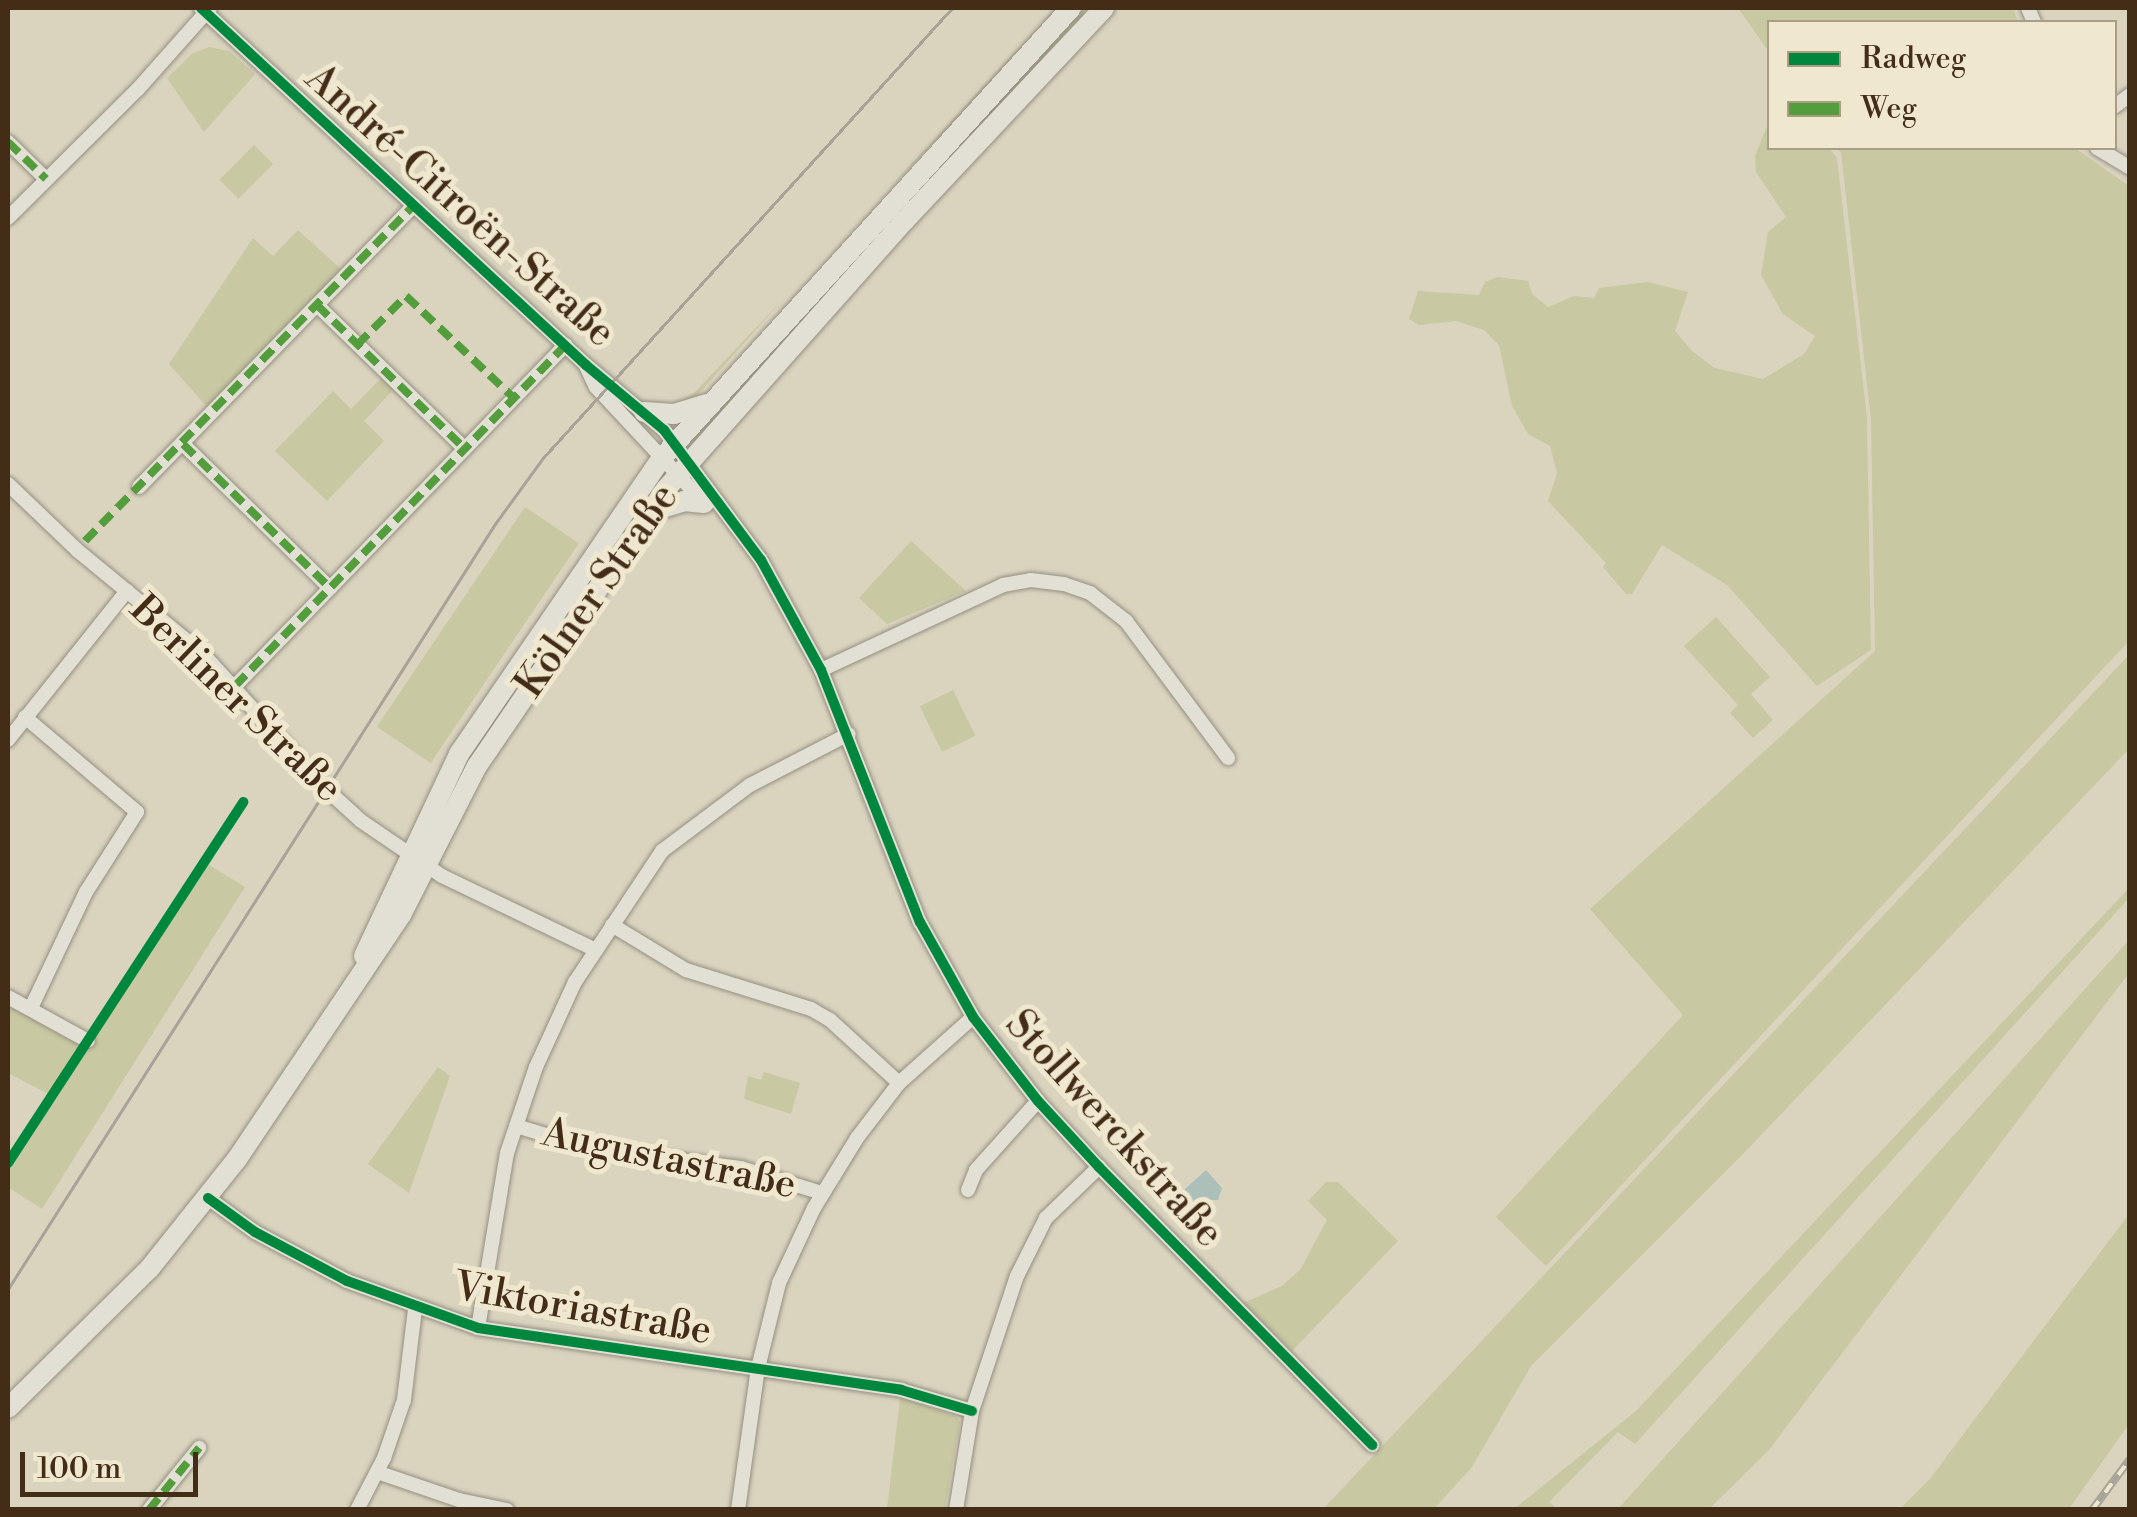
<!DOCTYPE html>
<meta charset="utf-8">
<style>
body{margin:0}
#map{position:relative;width:2137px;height:1517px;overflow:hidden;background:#dad4bf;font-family:"Libre Bodoni",serif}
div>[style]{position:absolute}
.green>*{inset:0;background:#c8c8a2;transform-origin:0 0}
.water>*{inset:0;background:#acc0b9}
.roads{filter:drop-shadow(0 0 2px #958f80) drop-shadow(0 0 2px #958f80)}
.minor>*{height:14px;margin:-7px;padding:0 7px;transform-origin:7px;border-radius:7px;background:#e2dfd5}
.secondary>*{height:20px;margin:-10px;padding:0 10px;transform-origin:10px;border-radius:10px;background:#e2dfd5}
.tram>*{height:2.5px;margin:-1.25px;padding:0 1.25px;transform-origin:1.25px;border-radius:1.25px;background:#a8a398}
.rail>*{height:8px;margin-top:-4px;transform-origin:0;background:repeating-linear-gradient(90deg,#efe7ce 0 11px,#a8a398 0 22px);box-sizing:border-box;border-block:2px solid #a8a398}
.quiet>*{height:8px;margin-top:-4px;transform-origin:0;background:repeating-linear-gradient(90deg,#549d3d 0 15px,transparent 0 23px)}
.cycleway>*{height:10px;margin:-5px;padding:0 5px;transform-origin:5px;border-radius:5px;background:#00873e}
span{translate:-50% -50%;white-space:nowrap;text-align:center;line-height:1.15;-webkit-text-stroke:10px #efe7ce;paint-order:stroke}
.street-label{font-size:40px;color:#442d17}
.frame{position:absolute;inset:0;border:10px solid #442d17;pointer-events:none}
.legend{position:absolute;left:1767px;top:20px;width:350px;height:130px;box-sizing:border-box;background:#efe7ce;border:2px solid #ab9d85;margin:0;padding:12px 18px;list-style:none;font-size:30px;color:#442d17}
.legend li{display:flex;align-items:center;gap:20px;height:50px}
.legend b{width:50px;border:2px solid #ab9d85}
.scale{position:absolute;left:20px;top:1452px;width:178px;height:45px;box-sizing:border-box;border:5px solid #442d17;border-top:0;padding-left:12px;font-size:30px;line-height:35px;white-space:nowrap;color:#442d17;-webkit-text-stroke:8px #efe7ce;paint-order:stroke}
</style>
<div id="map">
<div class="green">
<i style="clip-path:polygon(1056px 8px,1061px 8px,1009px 66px,890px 187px)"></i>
<i style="clip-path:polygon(1079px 8px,1093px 8px,908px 202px)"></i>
<i style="clip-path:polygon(1738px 8px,2013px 8px,2018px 22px,1770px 22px,1769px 52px)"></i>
<i style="clip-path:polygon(209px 47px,229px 51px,255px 74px,204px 132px,167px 78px,193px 53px)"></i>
<i style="clip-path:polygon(1769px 121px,1770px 148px,1829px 148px,1837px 158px,1867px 418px,1871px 650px,1817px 686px,1727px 585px,1662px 545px,1632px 594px,1626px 594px,1603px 567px,1606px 563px,1548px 501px,1557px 473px,1550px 446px,1528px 434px,1512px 406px,1499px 345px,1484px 330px,1456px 321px,1419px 325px,1409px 319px,1418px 291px,1479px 295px,1485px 282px,1498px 277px,1528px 281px,1532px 294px,1548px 307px,1574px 296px,1594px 298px,1599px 288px,1648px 282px,1688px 292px,1675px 331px,1693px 352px,1715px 368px,1763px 379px,1804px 354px,1815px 336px,1783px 314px,1761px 275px,1768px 232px,1786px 217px,1756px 172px,1755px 156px)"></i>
<i style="left:254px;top:145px;width:27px;height:49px;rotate:45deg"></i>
<i style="clip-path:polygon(1835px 148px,2075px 148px,2129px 186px,2129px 641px,1546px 1266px,1496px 1217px,1683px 1015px,1590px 909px,1875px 651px,1871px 420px,1841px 152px)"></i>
<i style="clip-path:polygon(298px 230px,342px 270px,208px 408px,169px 364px,253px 238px,273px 256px)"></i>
<i style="clip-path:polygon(788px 294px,694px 399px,678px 403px,694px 393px)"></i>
<i style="clip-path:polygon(382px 377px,394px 389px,364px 421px,384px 441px,327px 501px,275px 451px,333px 391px,351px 409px)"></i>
<i style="left:525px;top:507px;width:65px;height:265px;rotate:34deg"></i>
<i style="clip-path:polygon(911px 541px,966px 591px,887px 624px,859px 598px)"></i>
<i style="clip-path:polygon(1716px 617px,1770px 677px,1751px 694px,1773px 720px,1753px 738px,1730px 713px,1738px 705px,1684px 646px)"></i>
<i style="clip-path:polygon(2129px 655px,2129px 749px,1743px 1154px,1531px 1366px,1472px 1467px,1434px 1509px,1323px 1509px)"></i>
<i style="left:953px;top:690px;width:51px;height:37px;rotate:64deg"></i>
<i style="clip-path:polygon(206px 863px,245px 887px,42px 1209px,8px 1187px,8px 1168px)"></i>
<i style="clip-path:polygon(2129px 888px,2129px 898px,1635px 1444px,1618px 1432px,1549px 1502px,1558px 1509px,1514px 1509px,1636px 1411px)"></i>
<i style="clip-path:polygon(2129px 940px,2129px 973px,1769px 1450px,1709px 1509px,1618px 1509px)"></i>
<i style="clip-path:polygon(8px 1006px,83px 1044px,50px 1095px,8px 1073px)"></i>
<i style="clip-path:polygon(438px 1067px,450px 1076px,409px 1193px,368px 1164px)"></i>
<i style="clip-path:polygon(764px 1072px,800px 1083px,791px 1114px,744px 1099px,748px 1076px,761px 1080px)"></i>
<i style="clip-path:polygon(1326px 1182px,1338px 1182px,1398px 1241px,1292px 1351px,1243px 1303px,1282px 1286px,1300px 1270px,1327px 1220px,1308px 1201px)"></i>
<i style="clip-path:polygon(2129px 1214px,2129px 1424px,2069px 1509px,1900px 1509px,1929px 1480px)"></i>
<i style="clip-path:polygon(900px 1398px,956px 1416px,960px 1422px,945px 1509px,887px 1509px)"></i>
</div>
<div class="water">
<i style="clip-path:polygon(1206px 1170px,1222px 1188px,1218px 1200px,1194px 1200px,1206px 1209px,1195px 1231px,1183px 1223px,1185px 1189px)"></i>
</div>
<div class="roads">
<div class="minor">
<i style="left:201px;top:8px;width:525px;rotate:42.84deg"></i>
<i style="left:586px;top:365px;width:102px;rotate:39.8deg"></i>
<i style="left:664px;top:430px;width:162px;rotate:53.3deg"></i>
<i style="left:761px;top:560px;width:125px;rotate:61.4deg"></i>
<i style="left:821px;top:670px;width:271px;rotate:68.6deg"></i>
<i style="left:920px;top:922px;width:109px;rotate:60.8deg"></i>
<i style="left:973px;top:1017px;width:106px;rotate:52.3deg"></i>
<i style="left:1038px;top:1101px;width:90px;rotate:47.3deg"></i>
<i style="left:1099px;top:1167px;width:390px;rotate:45.5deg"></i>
<i style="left:2028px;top:8px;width:15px;rotate:67deg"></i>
<i style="left:2114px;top:107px;width:20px;rotate:-37deg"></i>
<i style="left:8px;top:142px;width:53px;rotate:44.2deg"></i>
<i style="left:2097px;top:148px;width:39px;rotate:31deg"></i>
<i style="left:8px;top:218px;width:183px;rotate:-44.8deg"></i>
<i style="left:138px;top:89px;width:108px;rotate:-48.4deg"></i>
<i style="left:317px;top:305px;width:206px;rotate:44.2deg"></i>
<i style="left:586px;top:366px;width:23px;rotate:65deg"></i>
<i style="left:596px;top:387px;width:160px;rotate:47deg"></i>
<i style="left:183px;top:444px;width:206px;rotate:44.4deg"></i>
<i style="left:8px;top:484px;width:95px;rotate:43.7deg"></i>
<i style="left:77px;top:550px;width:163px;rotate:39.5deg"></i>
<i style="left:203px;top:654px;width:183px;rotate:47.7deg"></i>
<i style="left:326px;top:789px;width:47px;rotate:42.4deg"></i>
<i style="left:361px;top:821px;width:98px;rotate:34.2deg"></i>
<i style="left:442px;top:876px;width:171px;rotate:25.7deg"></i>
<i style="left:139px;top:487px;width:394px;rotate:-45.7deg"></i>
<i style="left:821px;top:670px;width:201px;rotate:-25deg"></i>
<i style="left:1003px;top:585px;width:28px;rotate:-10deg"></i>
<i style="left:1031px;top:580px;width:33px;rotate:7deg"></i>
<i style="left:1064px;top:584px;width:28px;rotate:19deg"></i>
<i style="left:1090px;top:593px;width:46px;rotate:37.9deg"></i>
<i style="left:1126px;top:621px;width:171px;rotate:53.3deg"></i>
<i style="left:235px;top:686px;width:475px;rotate:-45.9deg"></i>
<i style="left:25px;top:717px;width:147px;rotate:40.3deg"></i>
<i style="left:137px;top:812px;width:95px;rotate:122.5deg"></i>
<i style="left:86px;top:892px;width:128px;rotate:115.4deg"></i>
<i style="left:8px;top:740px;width:191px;rotate:-51.4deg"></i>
<i style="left:612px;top:925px;width:87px;rotate:31.3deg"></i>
<i style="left:686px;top:970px;width:131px;rotate:17.3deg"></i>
<i style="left:811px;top:1009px;width:22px;rotate:30deg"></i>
<i style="left:830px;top:1020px;width:93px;rotate:42.4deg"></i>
<i style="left:8px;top:997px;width:91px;rotate:28.8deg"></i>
<i style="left:516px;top:1126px;width:80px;rotate:16.6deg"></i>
<i style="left:593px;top:1149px;width:149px;rotate:7.3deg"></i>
<i style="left:741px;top:1168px;width:85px;rotate:17.2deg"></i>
<i style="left:968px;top:1190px;width:22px;rotate:-68deg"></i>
<i style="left:976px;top:1170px;width:93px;rotate:-48.1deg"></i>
<i style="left:208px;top:1198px;width:58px;rotate:35.9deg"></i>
<i style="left:255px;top:1232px;width:104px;rotate:28deg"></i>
<i style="left:347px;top:1281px;width:139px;rotate:19.7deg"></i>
<i style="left:478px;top:1328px;width:428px;rotate:8.3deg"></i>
<i style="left:901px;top:1390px;width:74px;rotate:16.5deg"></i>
<i style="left:478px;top:1328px;width:177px;rotate:-80.6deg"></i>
<i style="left:507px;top:1153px;width:91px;rotate:-71.4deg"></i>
<i style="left:536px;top:1067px;width:94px;rotate:-65.4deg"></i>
<i style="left:575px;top:982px;width:157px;rotate:-56.4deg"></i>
<i style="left:662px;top:851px;width:110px;rotate:-36.9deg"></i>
<i style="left:750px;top:785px;width:111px;rotate:-27.3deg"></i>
<i style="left:377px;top:1472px;width:87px;rotate:18.9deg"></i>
<i style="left:459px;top:1500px;width:49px;rotate:11.8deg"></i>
<i style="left:149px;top:1510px;width:80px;rotate:-51.1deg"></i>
<i style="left:357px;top:1510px;width:59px;rotate:-62.6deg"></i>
<i style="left:384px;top:1458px;width:61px;rotate:-71deg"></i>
<i style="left:404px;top:1400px;width:92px;rotate:-83.1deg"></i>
<i style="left:738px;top:1510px;width:143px;rotate:-82deg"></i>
<i style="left:758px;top:1368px;width:88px;rotate:-76.1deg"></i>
<i style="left:779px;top:1283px;width:83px;rotate:-65deg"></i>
<i style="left:814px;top:1208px;width:82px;rotate:-58.4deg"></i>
<i style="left:857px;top:1138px;width:69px;rotate:-52.6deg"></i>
<i style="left:899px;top:1083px;width:99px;rotate:-41.7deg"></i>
<i style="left:956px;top:1510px;width:100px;rotate:-80.8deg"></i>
<i style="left:972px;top:1411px;width:142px;rotate:-71.6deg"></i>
<i style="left:1017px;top:1276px;width:65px;rotate:-63.4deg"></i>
<i style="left:1046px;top:1218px;width:74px;rotate:-43.9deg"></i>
</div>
<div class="secondary">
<i style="left:644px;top:412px;width:30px;rotate:4deg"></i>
<i style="left:674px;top:414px;width:34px;rotate:-17deg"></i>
<i style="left:649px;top:512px;width:37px;rotate:-17deg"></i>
<i style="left:684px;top:501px;width:20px;rotate:6deg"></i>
<i style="left:364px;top:956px;width:223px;rotate:-64.8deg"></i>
<i style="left:459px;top:754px;width:358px;rotate:-55.6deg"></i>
<i style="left:661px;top:459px;width:610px;rotate:-47.73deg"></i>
<i style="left:8px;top:1408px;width:199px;rotate:-44.6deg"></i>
<i style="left:150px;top:1268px;width:139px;rotate:-51.4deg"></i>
<i style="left:237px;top:1159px;width:294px;rotate:-56.1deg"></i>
<i style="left:401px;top:915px;width:167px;rotate:-63deg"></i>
<i style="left:477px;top:766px;width:335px;rotate:-55.7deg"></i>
<i style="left:666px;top:489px;width:360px;rotate:-48.4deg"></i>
<i style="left:905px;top:220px;width:291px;rotate:-46.8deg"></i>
</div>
</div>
<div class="tram">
<i style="left:8px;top:1289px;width:907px;rotate:-57.52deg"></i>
<i style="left:495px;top:524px;width:82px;rotate:-54deg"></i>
<i style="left:543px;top:458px;width:608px;rotate:-47.73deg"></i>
</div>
<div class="rail">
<i style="left:2092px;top:1510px;width:64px;rotate:-53.3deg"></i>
</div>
<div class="quiet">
<i style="left:8px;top:142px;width:53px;rotate:44.2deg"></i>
<i style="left:317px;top:305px;width:206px;rotate:44.2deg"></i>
<i style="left:357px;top:345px;width:69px;rotate:-45deg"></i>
<i style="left:406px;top:296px;width:150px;rotate:43.4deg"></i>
<i style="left:183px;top:444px;width:206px;rotate:44.4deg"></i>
<i style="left:85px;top:541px;width:470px;rotate:-45.6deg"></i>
<i style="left:235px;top:686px;width:475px;rotate:-45.9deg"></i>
<i style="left:149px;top:1510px;width:80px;rotate:-51.1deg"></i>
</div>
<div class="cycleway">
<i style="left:201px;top:8px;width:525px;rotate:42.84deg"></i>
<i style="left:586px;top:365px;width:102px;rotate:39.8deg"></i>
<i style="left:664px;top:430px;width:162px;rotate:53.3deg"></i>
<i style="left:761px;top:560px;width:125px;rotate:61.4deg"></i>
<i style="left:821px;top:670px;width:271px;rotate:68.6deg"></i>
<i style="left:920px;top:922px;width:109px;rotate:60.8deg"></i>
<i style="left:973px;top:1017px;width:106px;rotate:52.3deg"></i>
<i style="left:1038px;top:1101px;width:90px;rotate:47.3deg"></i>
<i style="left:1099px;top:1167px;width:390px;rotate:45.5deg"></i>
<i style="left:8px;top:1163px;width:431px;rotate:-56.9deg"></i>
<i style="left:208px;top:1198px;width:58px;rotate:35.9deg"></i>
<i style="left:255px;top:1232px;width:104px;rotate:28deg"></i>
<i style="left:347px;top:1281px;width:139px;rotate:19.7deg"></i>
<i style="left:478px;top:1328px;width:428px;rotate:8.3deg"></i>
<i style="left:901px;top:1390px;width:74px;rotate:16.5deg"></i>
</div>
<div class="street-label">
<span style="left:460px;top:206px;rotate:42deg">André-Citroën-Straße</span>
<span style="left:597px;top:591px;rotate:-55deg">Kölner Straße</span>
<span style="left:236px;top:699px;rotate:44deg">Berliner Straße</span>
<span style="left:1114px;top:1129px;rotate:48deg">Stollwerckstraße</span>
<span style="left:669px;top:1159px;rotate:12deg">Augustastraße</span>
<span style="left:583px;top:1309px;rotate:10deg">Viktoriastraße</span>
</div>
<div class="frame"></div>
<ul class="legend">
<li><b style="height:12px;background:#00873e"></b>Radweg</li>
<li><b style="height:12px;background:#549d3d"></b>Weg</li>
</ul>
<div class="scale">100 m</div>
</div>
